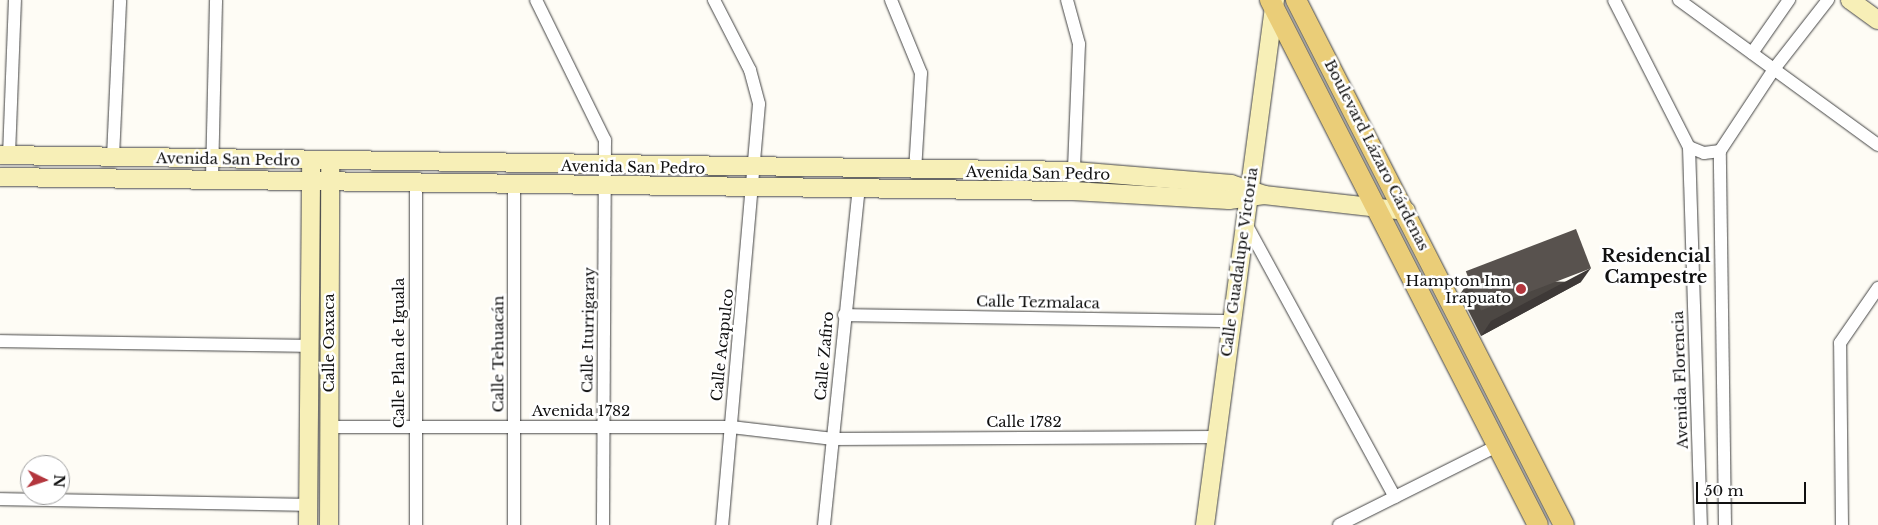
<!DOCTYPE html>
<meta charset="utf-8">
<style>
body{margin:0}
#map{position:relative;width:1878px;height:525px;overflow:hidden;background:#fefcf5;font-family:"Libre Baskerville",serif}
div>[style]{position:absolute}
.roads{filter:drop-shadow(0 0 1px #434343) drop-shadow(0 0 1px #434343)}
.street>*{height:12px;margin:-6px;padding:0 6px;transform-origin:6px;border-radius:6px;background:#fff}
.secondary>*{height:18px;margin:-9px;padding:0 9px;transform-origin:9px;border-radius:9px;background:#f7efb7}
.primary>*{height:20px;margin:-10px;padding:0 10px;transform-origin:10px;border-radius:10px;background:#eacd78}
.wall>*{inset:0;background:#4c4743}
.shaded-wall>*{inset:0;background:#3e3937}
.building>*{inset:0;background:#58524e;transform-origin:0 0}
.dots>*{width:14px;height:14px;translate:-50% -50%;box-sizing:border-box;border:2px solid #fff;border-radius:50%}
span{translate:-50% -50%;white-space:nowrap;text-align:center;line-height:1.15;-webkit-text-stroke:5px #fff;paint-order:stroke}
.street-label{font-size:15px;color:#101010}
.poi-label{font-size:15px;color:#101010}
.right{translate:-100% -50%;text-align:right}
.quarter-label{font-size:18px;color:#101010;font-weight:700}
.north{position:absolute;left:20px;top:455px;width:50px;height:50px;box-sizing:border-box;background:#fff;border:1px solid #9f9f9f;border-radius:50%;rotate:94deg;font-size:14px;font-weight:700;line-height:20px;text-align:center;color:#101010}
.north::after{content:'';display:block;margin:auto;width:18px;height:22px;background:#b3363d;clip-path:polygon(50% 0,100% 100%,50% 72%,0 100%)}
.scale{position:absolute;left:1696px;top:482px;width:110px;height:22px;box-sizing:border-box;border:2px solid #101010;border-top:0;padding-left:6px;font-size:15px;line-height:18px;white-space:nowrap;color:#101010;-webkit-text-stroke:4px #fff;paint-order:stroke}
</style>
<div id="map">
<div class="roads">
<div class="street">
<i style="left:536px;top:0;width:156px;rotate:63.8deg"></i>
<i style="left:605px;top:140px;width:385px;rotate:90.3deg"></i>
<i style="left:714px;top:0;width:79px;rotate:62.8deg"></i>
<i style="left:750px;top:70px;width:35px;rotate:75deg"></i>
<i style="left:759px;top:104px;width:423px;rotate:95deg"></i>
<i style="left:891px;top:0;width:79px;rotate:67.7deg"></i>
<i style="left:921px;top:73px;width:99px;rotate:93.5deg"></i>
<i style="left:1067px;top:0;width:46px;rotate:74.7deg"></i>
<i style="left:1079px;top:44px;width:147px;rotate:92.3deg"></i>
<i style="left:1614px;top:0;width:165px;rotate:63deg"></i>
<i style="left:1689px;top:147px;width:378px;rotate:88.2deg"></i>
<i style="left:1679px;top:0;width:246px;rotate:36.1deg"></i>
<i style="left:1752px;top:53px;width:65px;rotate:-55.1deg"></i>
<i style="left:1689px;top:147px;width:16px;rotate:22deg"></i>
<i style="left:1704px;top:153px;width:16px;rotate:-7deg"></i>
<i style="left:9px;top:155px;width:155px;rotate:-87.8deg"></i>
<i style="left:113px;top:157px;width:157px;rotate:-87.4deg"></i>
<i style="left:212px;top:178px;width:178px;rotate:-88.7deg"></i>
<i style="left:416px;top:182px;width:343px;rotate:90deg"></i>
<i style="left:1246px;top:224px;width:311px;rotate:61.4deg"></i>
<i style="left:844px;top:315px;width:387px;rotate:0.9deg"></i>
<i style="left:0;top:341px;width:309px;rotate:0.9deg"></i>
<i style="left:328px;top:427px;width:403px"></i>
<i style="left:731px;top:427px;width:103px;rotate:6.7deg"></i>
<i style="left:833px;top:439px;width:382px;rotate:-0.3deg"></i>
<i style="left:0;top:499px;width:307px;rotate:1.1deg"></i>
<i style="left:514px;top:525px;width:341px;rotate:-90deg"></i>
<i style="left:824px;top:525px;width:338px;rotate:-84.1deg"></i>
<i style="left:1339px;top:525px;width:177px;rotate:-26.6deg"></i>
<i style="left:1725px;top:525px;width:374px;rotate:-90.8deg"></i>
<i style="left:1720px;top:151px;width:98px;rotate:-56.6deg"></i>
<i style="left:1774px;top:69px;width:88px;rotate:-52deg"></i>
<i style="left:1842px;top:525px;width:182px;rotate:-90.6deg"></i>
<i style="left:1840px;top:343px;width:67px;rotate:-55.4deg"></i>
</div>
<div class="secondary">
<i style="left:1850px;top:0;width:34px;rotate:36deg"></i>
<i style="left:0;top:155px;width:1074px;rotate:0.85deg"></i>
<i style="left:1074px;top:171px;width:158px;rotate:4.7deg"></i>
<i style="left:1231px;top:184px;width:35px;rotate:18deg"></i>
<i style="left:1264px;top:195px;width:143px;rotate:6.4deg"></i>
<i style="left:0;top:177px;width:1073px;rotate:0.75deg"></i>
<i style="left:1073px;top:191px;width:156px;rotate:3.3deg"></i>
<i style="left:1229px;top:200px;width:35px;rotate:-8deg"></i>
<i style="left:308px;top:525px;width:357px;rotate:-89.5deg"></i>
<i style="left:329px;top:525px;width:357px;rotate:-89.8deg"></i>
<i style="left:1205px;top:525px;width:530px;rotate:-82.41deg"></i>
</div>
<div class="primary">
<i style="left:1270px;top:0;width:589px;rotate:62.96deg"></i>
<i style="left:1296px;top:0;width:589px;rotate:62.96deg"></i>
</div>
</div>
<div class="wall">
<i style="clip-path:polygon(1470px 280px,1581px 282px,1481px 336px,1460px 294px)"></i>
</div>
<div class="shaded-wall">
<i style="clip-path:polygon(1591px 268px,1581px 282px,1481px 336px,1491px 321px)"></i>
</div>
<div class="building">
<i style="left:1576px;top:229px;width:42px;height:118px;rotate:69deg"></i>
</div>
<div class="dots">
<i style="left:1521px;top:289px;background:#b3363d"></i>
</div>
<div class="street-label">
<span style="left:1377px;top:155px;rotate:63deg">Boulevard Lázaro Cárdenas</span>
<span style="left:228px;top:159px;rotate:1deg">Avenida San Pedro</span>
<span style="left:633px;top:167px;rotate:1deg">Avenida San Pedro</span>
<span style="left:1038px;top:173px;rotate:1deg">Avenida San Pedro</span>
<span style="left:1239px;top:262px;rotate:-82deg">Calle Guadalupe Victoria</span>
<span style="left:1038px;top:302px;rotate:1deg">Calle Tezmalaca</span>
<span style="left:588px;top:330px;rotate:-89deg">Calle Iturrigaray</span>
<span style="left:329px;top:343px;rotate:-90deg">Calle Oaxaca</span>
<span style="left:722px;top:345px;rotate:-84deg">Calle Acapulco</span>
<span style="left:399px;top:353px;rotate:-90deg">Calle Plan de Iguala</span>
<span style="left:498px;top:354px;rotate:-90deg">Calle Tehuacán</span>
<span style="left:824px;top:356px;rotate:-85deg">Calle Zafiro</span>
<span style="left:1680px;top:380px;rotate:-92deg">Avenida Florencia</span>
<span style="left:581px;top:411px">Avenida 1782</span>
<span style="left:1024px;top:422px">Calle 1782</span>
</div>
<div class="poi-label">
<span class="right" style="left:1511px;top:289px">Hampton Inn<br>Irapuato</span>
</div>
<div class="quarter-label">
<span style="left:1656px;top:267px">Residencial<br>Campestre</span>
</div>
<div class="north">N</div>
<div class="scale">50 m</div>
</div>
